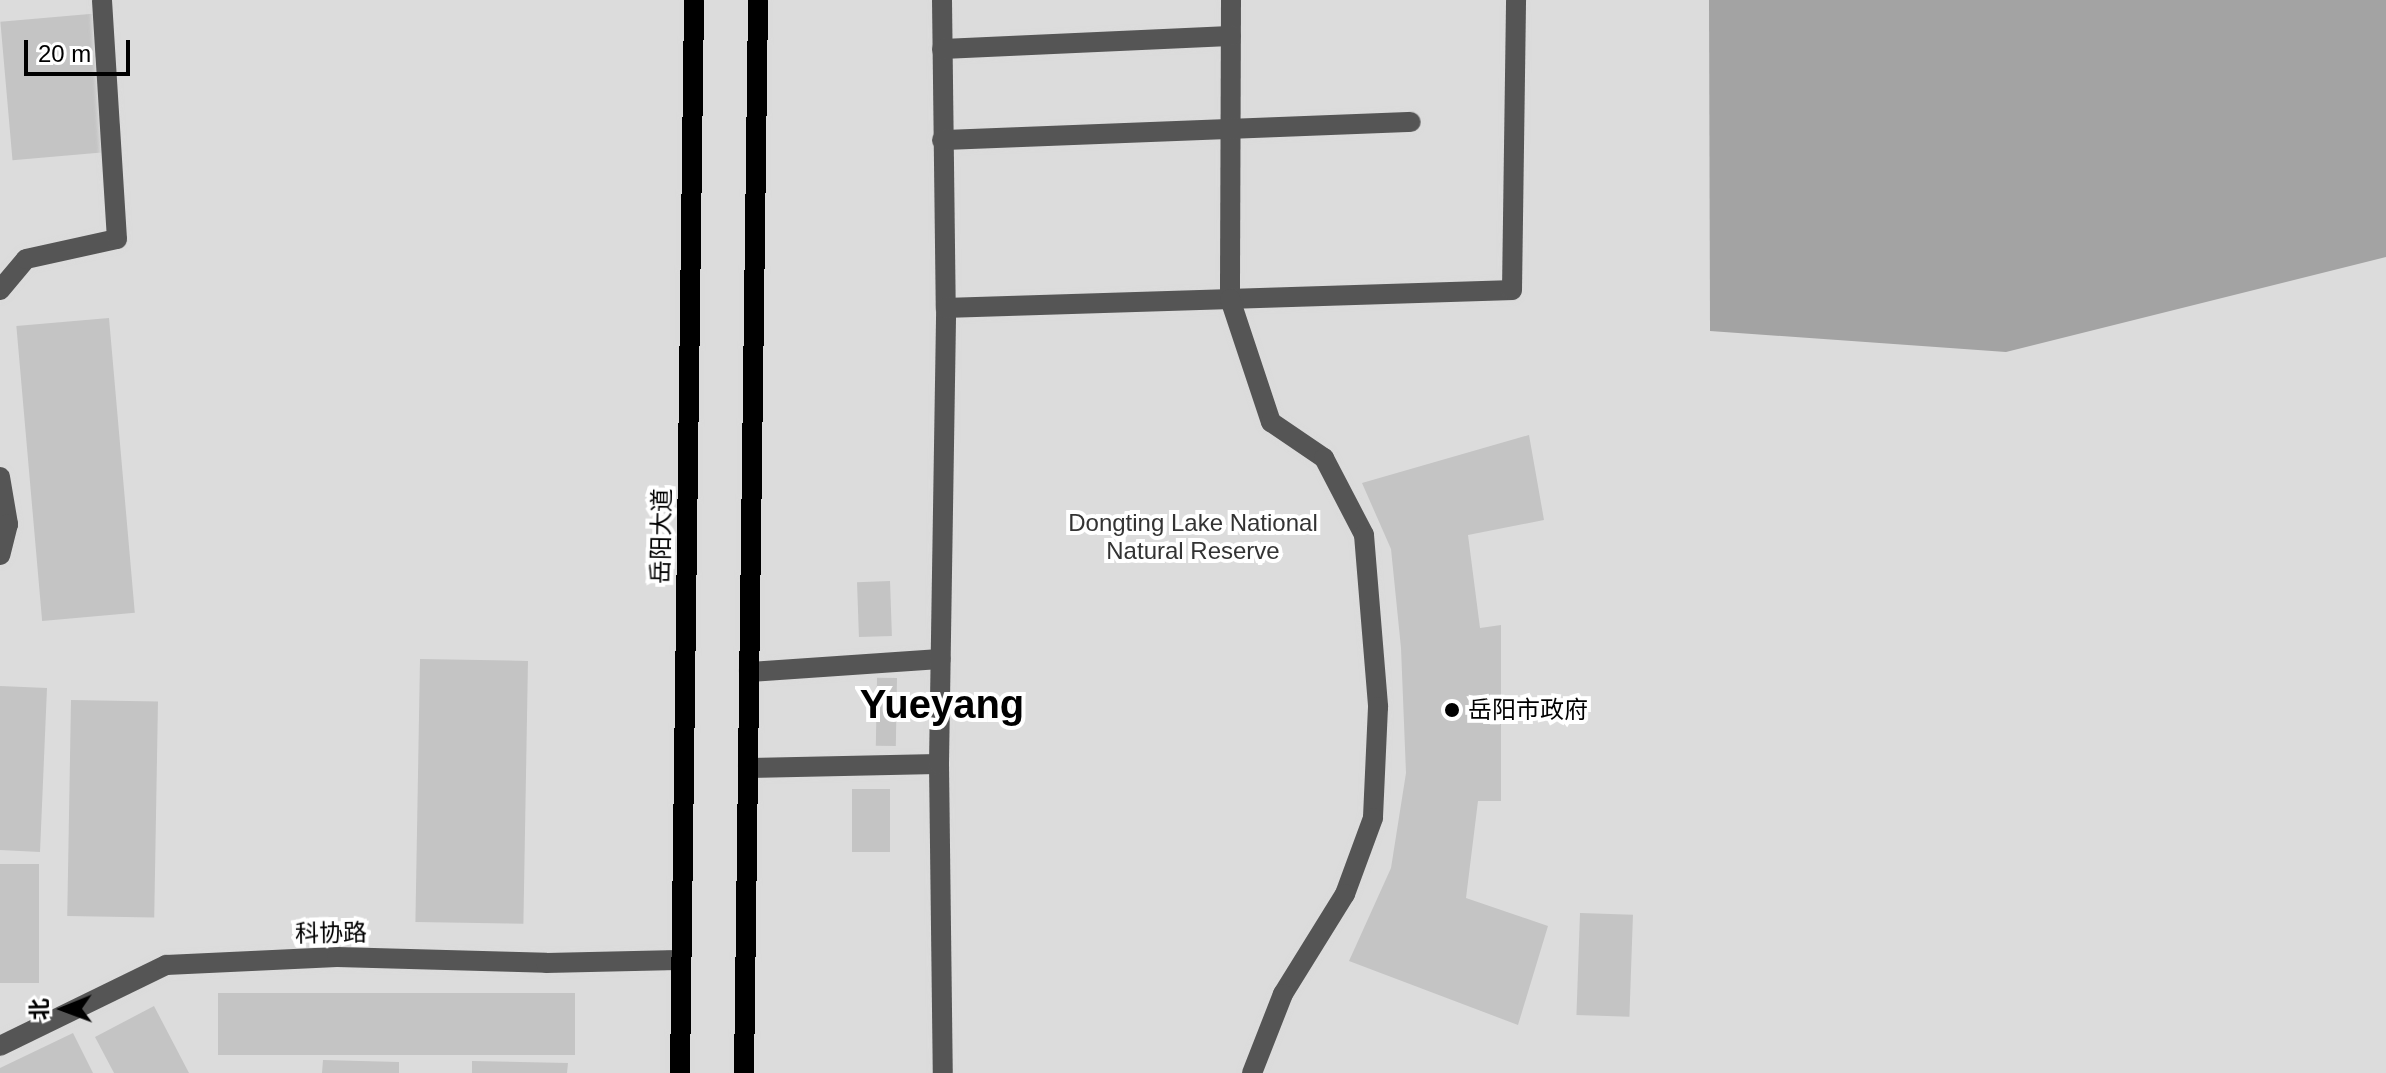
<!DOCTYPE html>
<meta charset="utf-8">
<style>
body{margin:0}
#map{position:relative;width:2386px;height:1073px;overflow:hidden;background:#fff;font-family:Arial,"Noto Sans SC",sans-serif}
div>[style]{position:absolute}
.green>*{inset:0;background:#dcdcdc;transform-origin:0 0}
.water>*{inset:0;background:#a3a3a3}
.building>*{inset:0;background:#c4c4c4;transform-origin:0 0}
.roads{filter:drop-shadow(0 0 2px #dbdbdb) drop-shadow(0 0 2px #dbdbdb)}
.minor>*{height:20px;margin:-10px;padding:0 10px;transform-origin:10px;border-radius:10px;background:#555}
.major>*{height:20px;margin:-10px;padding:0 10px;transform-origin:10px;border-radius:10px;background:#000}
.dots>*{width:22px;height:22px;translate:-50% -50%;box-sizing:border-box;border:4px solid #fff;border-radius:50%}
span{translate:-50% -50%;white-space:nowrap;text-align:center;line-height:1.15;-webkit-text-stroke:8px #fff;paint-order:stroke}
.park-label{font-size:24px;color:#333}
.street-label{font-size:24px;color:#000}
.poi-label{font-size:24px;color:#000}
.left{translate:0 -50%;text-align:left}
.town-label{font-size:40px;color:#000;font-weight:700}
.north{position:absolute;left:24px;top:969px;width:80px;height:80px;-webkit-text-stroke:6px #fff;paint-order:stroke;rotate:269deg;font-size:22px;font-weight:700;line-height:32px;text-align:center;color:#000}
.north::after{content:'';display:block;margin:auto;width:28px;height:36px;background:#000;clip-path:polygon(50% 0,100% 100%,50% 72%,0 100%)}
.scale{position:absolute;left:24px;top:40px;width:106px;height:36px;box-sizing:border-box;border:4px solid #000;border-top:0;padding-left:10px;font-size:24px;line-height:28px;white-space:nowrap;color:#000;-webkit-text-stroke:6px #fff;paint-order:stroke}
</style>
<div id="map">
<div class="green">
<i style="left:0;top:0;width:2386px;height:1073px"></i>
</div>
<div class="water">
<i style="clip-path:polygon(1709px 0,2386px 0,2386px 257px,2006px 352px,1710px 331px)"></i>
</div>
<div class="building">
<i style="left:101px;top:13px;width:139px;height:101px;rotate:85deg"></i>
<i style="left:109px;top:318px;width:296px;height:93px;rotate:85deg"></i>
<i style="clip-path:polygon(1529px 435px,1544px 520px,1468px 535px,1480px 628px,1501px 625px,1501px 801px,1478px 801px,1466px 898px,1548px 926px,1518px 1025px,1349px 961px,1391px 868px,1406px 773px,1401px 648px,1391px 549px,1362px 483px)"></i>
<i style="left:890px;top:581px;width:55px;height:33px;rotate:88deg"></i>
<i style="left:420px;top:659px;width:108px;height:263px;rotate:1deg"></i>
<i style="left:897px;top:678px;width:68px;height:20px;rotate:91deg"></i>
<i style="clip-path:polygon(0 686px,47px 688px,40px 852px,0 850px)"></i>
<i style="left:71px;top:700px;width:87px;height:216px;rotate:1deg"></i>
<i style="left:852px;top:789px;width:38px;height:63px"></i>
<i style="left:0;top:864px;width:39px;height:119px"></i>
<i style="left:1580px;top:913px;width:53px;height:102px;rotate:2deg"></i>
<i style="left:218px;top:993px;width:357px;height:62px"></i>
<i style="clip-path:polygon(154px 1006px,189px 1073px,114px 1073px,95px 1037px)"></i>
<i style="clip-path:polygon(73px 1033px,93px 1073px,0 1073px,0 1068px)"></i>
<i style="clip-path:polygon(323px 1060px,399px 1062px,399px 1073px,322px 1073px)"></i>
<i style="clip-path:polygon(472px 1061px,568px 1063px,567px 1073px,472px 1073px)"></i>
</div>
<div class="roads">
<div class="minor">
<i style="left:942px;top:0;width:308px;rotate:89.3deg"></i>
<i style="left:1231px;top:0;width:299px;rotate:90.2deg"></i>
<i style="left:1230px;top:299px;width:282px;rotate:-1.8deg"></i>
<i style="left:1512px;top:290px;width:290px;rotate:-89.2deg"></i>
<i style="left:942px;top:49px;width:289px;rotate:-2.6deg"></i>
<i style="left:942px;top:140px;width:469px;rotate:-2.2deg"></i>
<i style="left:0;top:290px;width:40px;rotate:-50deg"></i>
<i style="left:26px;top:259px;width:93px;rotate:-12.4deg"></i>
<i style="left:117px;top:239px;width:239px;rotate:-93.6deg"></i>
<i style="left:0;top:477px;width:48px;rotate:80.3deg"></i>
<i style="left:8px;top:524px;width:32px;rotate:104deg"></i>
<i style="left:749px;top:672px;width:192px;rotate:-3.9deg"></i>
<i style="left:939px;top:764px;width:309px;rotate:89.3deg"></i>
<i style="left:748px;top:768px;width:191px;rotate:-1.2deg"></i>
<i style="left:939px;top:764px;width:456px;rotate:-89.1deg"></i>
<i style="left:946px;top:308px;width:284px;rotate:-1.8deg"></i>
<i style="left:1230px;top:299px;width:130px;rotate:71.6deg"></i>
<i style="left:1271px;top:422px;width:64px;rotate:34.2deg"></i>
<i style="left:1324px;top:458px;width:87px;rotate:62.5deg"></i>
<i style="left:1364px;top:535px;width:173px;rotate:85.3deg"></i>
<i style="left:1378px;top:707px;width:111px;rotate:92.6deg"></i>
<i style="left:1373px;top:818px;width:81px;rotate:110.2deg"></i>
<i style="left:1345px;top:894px;width:118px;rotate:121.8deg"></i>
<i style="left:1283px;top:994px;width:85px;rotate:111.4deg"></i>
<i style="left:0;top:1046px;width:185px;rotate:-26deg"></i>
<i style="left:166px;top:965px;width:171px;rotate:-2.7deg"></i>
<i style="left:337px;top:957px;width:209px;rotate:1.6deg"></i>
<i style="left:546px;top:963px;width:135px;rotate:-1.3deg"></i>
</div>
<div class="major">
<i style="left:680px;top:1073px;width:1073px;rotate:-89.25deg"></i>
<i style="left:744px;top:1073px;width:1073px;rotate:-89.25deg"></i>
</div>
</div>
<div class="dots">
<i style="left:1452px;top:710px;background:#000"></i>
</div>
<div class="park-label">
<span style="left:1193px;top:537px">Dongting Lake National<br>Natural Reserve</span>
</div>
<div class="street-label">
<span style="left:661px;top:536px;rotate:-89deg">岳阳大道</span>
<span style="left:331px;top:933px;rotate:-1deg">科协路</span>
</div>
<div class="poi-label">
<span class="left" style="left:1468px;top:710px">岳阳市政府</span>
</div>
<div class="town-label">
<span style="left:942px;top:704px">Yueyang</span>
</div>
<div class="north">北</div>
<div class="scale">20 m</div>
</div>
